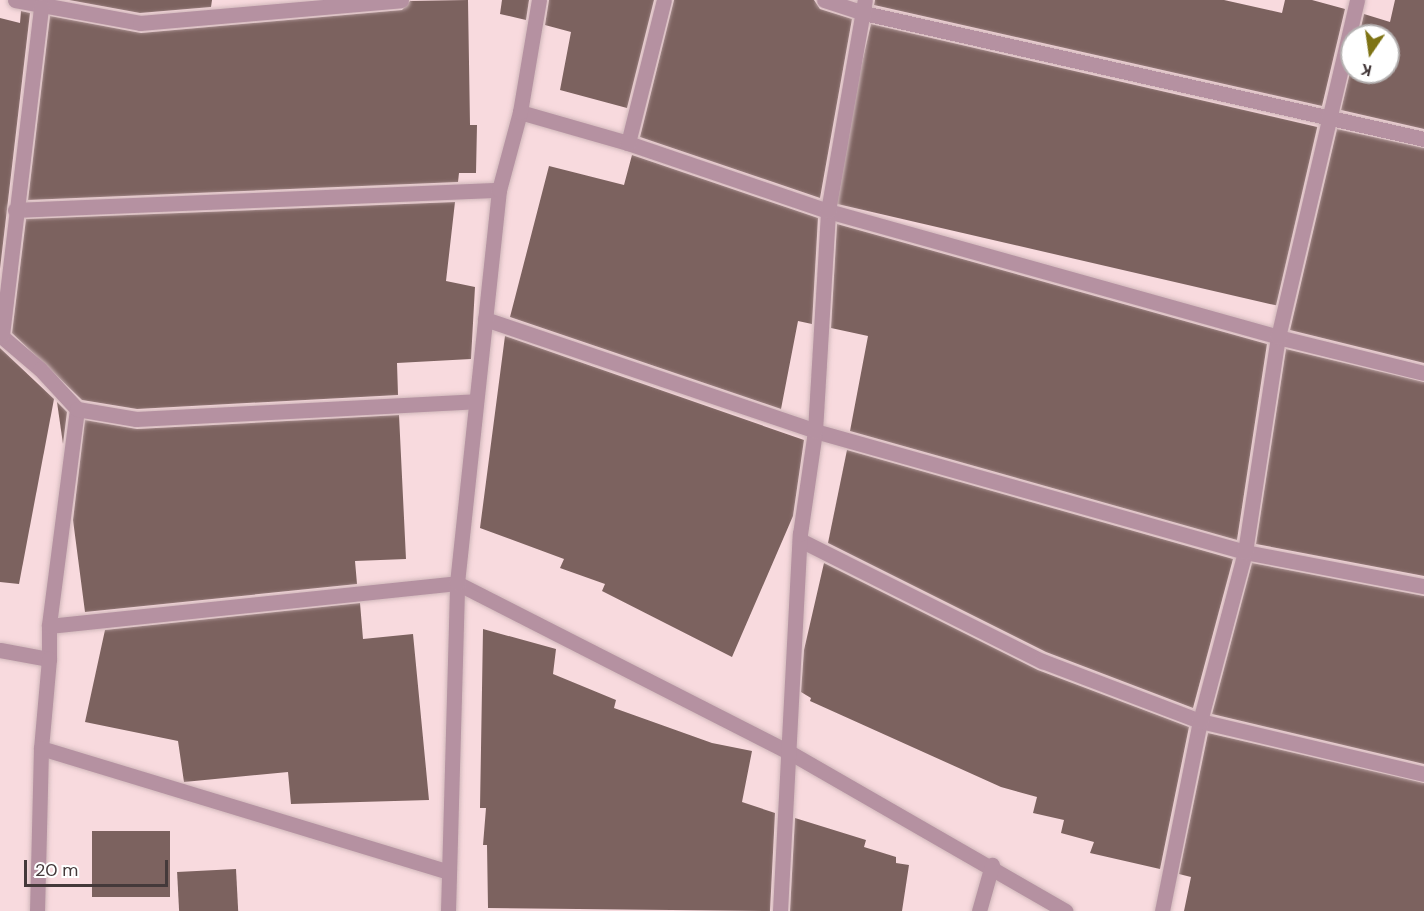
<!DOCTYPE html>
<style>
body{margin:0}
#map{position:relative;width:1424px;height:911px;overflow:hidden;background:#f8dade;font-family:"DM Sans",sans-serif}
div>[style]{position:absolute}
.building>*{inset:0;background:#7c625f;transform-origin:0 0}
.roads{filter:drop-shadow(0 0 2px #d0b7ba) drop-shadow(0 0 2px #d0b7ba)}
.minor>*{height:15px;margin:-7.5px;padding:0 7.5px;transform-origin:7.5px;border-radius:7.5px;background:#b591a1}
span{translate:-50% -50%;white-space:nowrap;text-align:center;line-height:1.15;-webkit-text-stroke:6px #fff;paint-order:stroke}
.north{position:absolute;left:1340px;top:24px;width:60px;height:60px;box-sizing:border-box;background:#fff;border:2px solid #b4b0b0;border-radius:50%;rotate:193deg;font-size:16px;font-weight:700;line-height:24px;text-align:center;color:#44393a}
.north::after{content:'';display:block;margin:auto;width:21px;height:27px;background:#7e7314;clip-path:polygon(50% 0,100% 100%,50% 72%,0 100%)}
.scale{position:absolute;left:24px;top:860px;width:144px;height:27px;box-sizing:border-box;border:3px solid #44393a;border-top:0;padding-left:8px;font-size:18px;line-height:21px;white-space:nowrap;color:#44393a;-webkit-text-stroke:4px #fff;paint-order:stroke}
</style>
<div id="map">
<div class="building">
<i style="clip-path:polygon(69px 0,212px 0,211px 7px,140px 13px)"></i>
<i style="clip-path:polygon(468px 0,470px 125px,477px 125px,476px 173px,459px 173px,458px 182px,28px 200px,50px 16px,141px 33px,402px 10px,410px 1px)"></i>
<i style="clip-path:polygon(502px 0,529px 0,526px 20px,500px 14px)"></i>
<i style="clip-path:polygon(549px 0,654px 0,627px 108px,560px 90px,571px 32px,545px 25px)"></i>
<i style="clip-path:polygon(674px 0,814px 0,820px 9px,852px 19px,820px 198px,640px 137px)"></i>
<i style="clip-path:polygon(875px 0,1224px 0,1282px 13px,1285px 0,1312px 0,1345px 9px,1322px 106px,874px 5px)"></i>
<i style="clip-path:polygon(1395px 0,1424px 0,1424px 129px,1341px 110px,1352px 64px,1352px 72px,1388px 72px,1388px 36px,1359px 36px,1364px 14px,1390px 22px)"></i>
<i style="clip-path:polygon(21px 11px,30px 13px,0 269px,0 18px,20px 23px)"></i>
<i style="left:871px;top:24px;width:458px;height:183px;rotate:13deg"></i>
<i style="clip-path:polygon(1337px 129px,1424px 148px,1424px 363px,1290px 330px)"></i>
<i style="clip-path:polygon(632px 155px,818px 218px,812px 324px,798px 321px,781px 409px,510px 317px,549px 166px,624px 185px)"></i>
<i style="clip-path:polygon(455px 202px,446px 281px,475px 287px,471px 359px,397px 363px,398px 395px,137px 409px,82px 400px,12px 333px,26px 219px)"></i>
<i style="clip-path:polygon(837px 224px,1267px 344px,1237px 540px,850px 431px,868px 336px,831px 328px)"></i>
<i style="clip-path:polygon(505px 336px,804px 440px,793px 516px,732px 657px,602px 591px,605px 584px,560px 568px,564px 559px,480px 528px)"></i>
<i style="clip-path:polygon(0 348px,54px 399px,19px 584px,0 582px)"></i>
<i style="clip-path:polygon(1286px 349px,1424px 382px,1424px 576px,1256px 544px)"></i>
<i style="clip-path:polygon(57px 402px,67px 412px,63px 444px)"></i>
<i style="clip-path:polygon(399px 415px,406px 559px,355px 561px,357px 584px,85px 612px,73px 520px,85px 420px,137px 429px)"></i>
<i style="clip-path:polygon(847px 450px,1233px 559px,1193px 708px,1046px 652px,828px 543px)"></i>
<i style="clip-path:polygon(824px 563px,1038px 670px,1189px 727px,1160px 869px,1090px 853px,1094px 842px,1061px 833px,1064px 820px,1033px 813px,1037px 797px,1001px 787px,810px 701px,811px 698px,801px 692px,804px 650px)"></i>
<i style="clip-path:polygon(1252px 563px,1424px 596px,1424px 764px,1212px 714px)"></i>
<i style="clip-path:polygon(360px 603px,363px 639px,413px 634px,429px 800px,291px 804px,288px 772px,184px 782px,178px 741px,85px 722px,105px 630px)"></i>
<i style="clip-path:polygon(483px 629px,556px 649px,553px 674px,616px 700px,614px 708px,712px 743px,752px 751px,742px 802px,775px 813px,770px 911px,488px 908px,487px 845px,483px 845px,486px 808px,480px 808px)"></i>
<i style="clip-path:polygon(1208px 733px,1424px 783px,1424px 911px,1184px 911px,1191px 877px,1179px 874px)"></i>
<i style="clip-path:polygon(795px 818px,866px 840px,864px 847px,896px 857px,896px 863px,909px 865px,902px 911px,790px 911px)"></i>
<i style="left:92px;top:831px;width:78px;height:66px"></i>
<i style="left:236px;top:869px;width:42px;height:59px;rotate:87deg"></i>
</div>
<div class="roads">
<div class="minor">
<i style="left:15px;top:0;width:127px;rotate:10.4deg"></i>
<i style="left:140px;top:23px;width:262px;rotate:-5deg"></i>
<i style="left:824px;top:0;width:42px;rotate:18deg"></i>
<i style="left:864px;top:13px;width:574px;rotate:12.68deg"></i>
<i style="left:520px;top:112px;width:112px;rotate:16deg"></i>
<i style="left:628px;top:143px;width:211px;rotate:18.8deg"></i>
<i style="left:828px;top:211px;width:467px;rotate:15.6deg"></i>
<i style="left:1278px;top:337px;width:150px;rotate:13.9deg"></i>
<i style="left:628px;top:143px;width:147px;rotate:-75.9deg"></i>
<i style="left:15px;top:210px;width:484px;rotate:-2.4deg"></i>
<i style="left:485px;top:319px;width:348px;rotate:18.7deg"></i>
<i style="left:815px;top:431px;width:447px;rotate:15.7deg"></i>
<i style="left:1245px;top:552px;width:182px;rotate:10.8deg"></i>
<i style="left:0;top:335px;width:52px;rotate:40.4deg"></i>
<i style="left:40px;top:369px;width:54px;rotate:47.2deg"></i>
<i style="left:77px;top:409px;width:219px;rotate:97.4deg"></i>
<i style="left:49px;top:626px;width:33px;rotate:90deg"></i>
<i style="left:2px;top:335px;width:331px;rotate:-83.2deg"></i>
<i style="left:77px;top:409px;width:60px;rotate:9.6deg"></i>
<i style="left:136px;top:419px;width:340px;rotate:-3deg"></i>
<i style="left:800px;top:540px;width:271px;rotate:26.6deg"></i>
<i style="left:1042px;top:661px;width:169px;rotate:20.8deg"></i>
<i style="left:1200px;top:721px;width:230px;rotate:13.3deg"></i>
<i style="left:49px;top:626px;width:410px;rotate:-6deg"></i>
<i style="left:457px;top:583px;width:373px;rotate:27deg"></i>
<i style="left:789px;top:752px;width:319px;rotate:29.9deg"></i>
<i style="left:0;top:650px;width:50px;rotate:10.4deg"></i>
<i style="left:49px;top:659px;width:89px;rotate:95.1deg"></i>
<i style="left:41px;top:748px;width:163px;rotate:91.4deg"></i>
<i style="left:41px;top:748px;width:425px;rotate:16.9deg"></i>
<i style="left:448px;top:911px;width:328px;rotate:-88.4deg"></i>
<i style="left:457px;top:583px;width:395px;rotate:-83.9deg"></i>
<i style="left:499px;top:190px;width:81px;rotate:-74.9deg"></i>
<i style="left:520px;top:112px;width:114px;rotate:-80.4deg"></i>
<i style="left:780px;top:911px;width:378px;rotate:-87deg"></i>
<i style="left:800px;top:534px;width:104px;rotate:-81.7deg"></i>
<i style="left:815px;top:431px;width:220px;rotate:-86.6deg"></i>
<i style="left:828px;top:211px;width:214px;rotate:-80.1deg"></i>
<i style="left:979px;top:911px;width:48px;rotate:-74.2deg"></i>
<i style="left:1162px;top:911px;width:194px;rotate:-78.7deg"></i>
<i style="left:1200px;top:721px;width:175px;rotate:-75.1deg"></i>
<i style="left:1245px;top:552px;width:218px;rotate:-81.3deg"></i>
<i style="left:1278px;top:337px;width:346px;rotate:-76.8deg"></i>
</div>
</div>
<div class="north">K</div>
<div class="scale">20 m</div>
</div>
